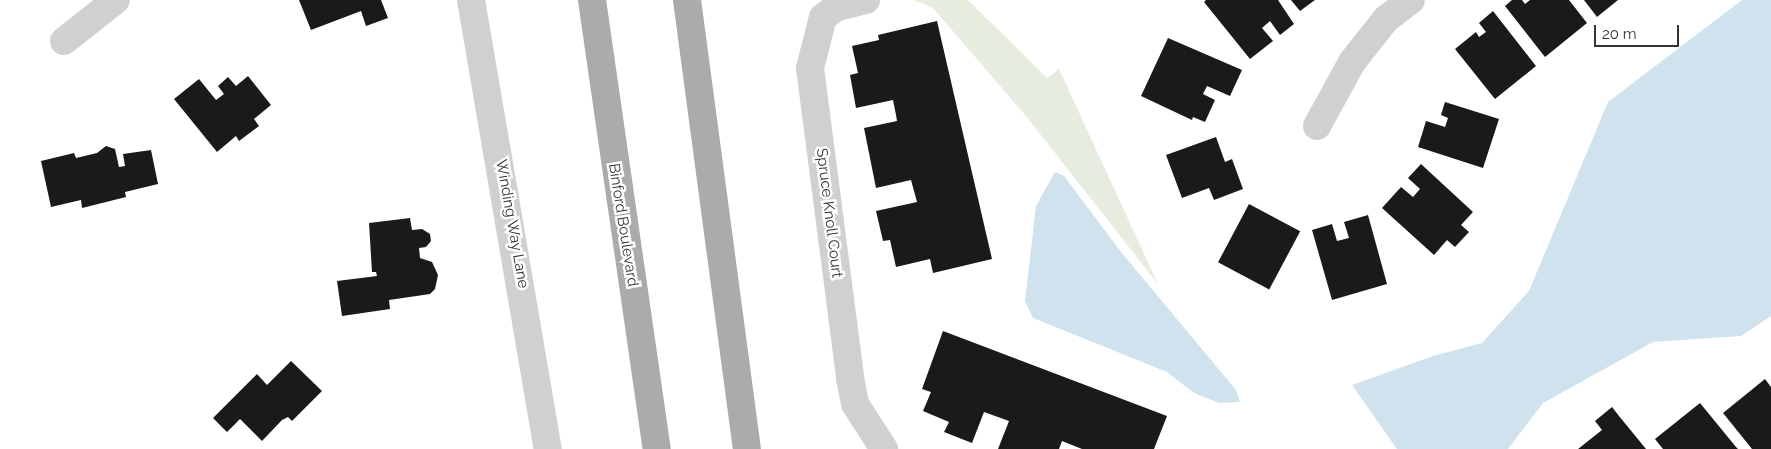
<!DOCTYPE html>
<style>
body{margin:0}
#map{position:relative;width:1771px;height:449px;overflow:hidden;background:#fff;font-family:Raleway,sans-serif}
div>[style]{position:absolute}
.green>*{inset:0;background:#e6ecdf}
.water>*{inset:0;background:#cfe2ee}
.building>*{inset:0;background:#1a1a1a;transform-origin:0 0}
.street>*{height:28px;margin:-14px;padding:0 14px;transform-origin:14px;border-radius:14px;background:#d0d0d0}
.primary>*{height:28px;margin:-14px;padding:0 14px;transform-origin:14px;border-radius:14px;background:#ababab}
span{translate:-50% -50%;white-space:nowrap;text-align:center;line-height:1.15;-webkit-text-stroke:5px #fff;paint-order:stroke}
.street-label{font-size:15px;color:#333}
.scale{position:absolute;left:1594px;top:25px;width:85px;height:22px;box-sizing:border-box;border:2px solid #333;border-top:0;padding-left:6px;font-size:15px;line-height:18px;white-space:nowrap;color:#333;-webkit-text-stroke:4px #fff;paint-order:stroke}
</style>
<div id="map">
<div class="green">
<i style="clip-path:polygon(914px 0,968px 0,1047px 78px,1059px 69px,1158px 284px,1026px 116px,933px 8px)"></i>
</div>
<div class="water">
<i style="clip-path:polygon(1742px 0,1771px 0,1771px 316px,1741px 336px,1653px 342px,1543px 403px,1508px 449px,1397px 449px,1352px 385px,1433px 356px,1482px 343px,1529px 291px,1608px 102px)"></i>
<i style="clip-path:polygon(1055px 172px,1064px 176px,1121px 252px,1236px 390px,1240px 402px,1219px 403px,1194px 393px,1167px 372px,1033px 318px,1025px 301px,1036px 206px)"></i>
</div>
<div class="building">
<i style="clip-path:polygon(299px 0,381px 0,388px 18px,366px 26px,361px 11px,311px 30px)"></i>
<i style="clip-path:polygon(1206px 0,1278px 0,1294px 24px,1280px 35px,1270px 21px,1262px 28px,1273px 41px,1250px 59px,1204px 2px)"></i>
<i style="clip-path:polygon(1291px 0,1315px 0,1300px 11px)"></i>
<i style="clip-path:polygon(1512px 0,1522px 0,1525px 4px,1530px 0,1569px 0,1587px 23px,1545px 57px,1505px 6px)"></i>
<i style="clip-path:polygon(1584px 0,1618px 0,1597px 17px)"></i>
<i style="clip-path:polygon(1493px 11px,1536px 66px,1495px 99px,1455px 49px,1476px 32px,1479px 37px,1486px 32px,1479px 23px)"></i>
<i style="clip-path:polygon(937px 21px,992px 259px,933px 273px,930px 259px,896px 267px,890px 240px,883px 241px,876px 211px,917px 202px,911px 180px,876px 188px,864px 128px,897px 121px,896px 115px,893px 100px,856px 108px,850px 75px,858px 73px,852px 46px,879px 40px,878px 35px)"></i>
<i style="clip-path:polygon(1168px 38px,1242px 70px,1230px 96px,1207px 86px,1203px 94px,1215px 100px,1205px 122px,1193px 117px,1192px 120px,1141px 96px)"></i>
<i style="clip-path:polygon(248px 76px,271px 105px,254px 119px,259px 126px,239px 141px,236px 136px,217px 152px,174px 99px,199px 79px,216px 100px,224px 94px,218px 86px,228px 77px,236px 86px)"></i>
<i style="clip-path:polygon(1445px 102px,1499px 119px,1483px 168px,1418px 147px,1426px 121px,1445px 127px,1448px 118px,1441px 115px)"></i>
<i style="clip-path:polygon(1216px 137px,1225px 162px,1232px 159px,1243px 189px,1214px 200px,1209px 188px,1182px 198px,1166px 155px)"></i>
<i style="clip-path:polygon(106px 146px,115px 149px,119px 167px,125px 166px,123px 154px,151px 150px,158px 184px,125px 192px,126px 197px,82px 208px,81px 200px,51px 207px,41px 161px,74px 153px,76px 158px,97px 153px)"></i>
<i style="clip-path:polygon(1421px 164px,1473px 212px,1461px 225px,1469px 232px,1455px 247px,1447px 240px,1434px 255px,1382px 208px,1401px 187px,1413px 197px,1420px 189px,1408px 178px)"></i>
<i style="left:1249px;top:204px;width:58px;height:66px;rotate:28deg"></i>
<i style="clip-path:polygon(1368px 215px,1387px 284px,1332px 300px,1312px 230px,1332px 224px,1337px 241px,1349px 238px,1344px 222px)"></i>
<i style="clip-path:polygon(410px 218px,412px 230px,422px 229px,430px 234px,431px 241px,426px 247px,419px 248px,420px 258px,432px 262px,438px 275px,435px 289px,430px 294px,389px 300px,390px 309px,342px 316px,337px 281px,377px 276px,376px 272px,372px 272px,369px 223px)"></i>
<i style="clip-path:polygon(943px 331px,1167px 416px,1154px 449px,1082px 449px,1062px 441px,1059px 449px,998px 449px,1009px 421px,984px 412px,972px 443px,944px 432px,949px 422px,923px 411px,931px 392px,922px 389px)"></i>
<i style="clip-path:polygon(291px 361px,322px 391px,292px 421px,288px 417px,282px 420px,262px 441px,240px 419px,227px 432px,213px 418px,257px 374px,267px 385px)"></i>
<i style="clip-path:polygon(1765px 379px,1771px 387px,1771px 449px,1752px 449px,1723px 413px)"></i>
<i style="clip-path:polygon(1700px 403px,1736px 447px,1738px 449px,1663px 449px,1655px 439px)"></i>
<i style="clip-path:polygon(1612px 407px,1619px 416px,1646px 449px,1578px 449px,1602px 430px,1595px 421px)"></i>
</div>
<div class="street">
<i style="left:471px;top:0;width:456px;rotate:80.3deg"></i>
<i style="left:866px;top:0;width:30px;rotate:166deg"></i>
<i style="left:837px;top:7px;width:17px;rotate:144deg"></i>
<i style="left:823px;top:17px;width:53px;rotate:104.3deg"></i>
<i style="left:810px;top:68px;width:313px;rotate:82.6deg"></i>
<i style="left:850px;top:378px;width:26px;rotate:79deg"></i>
<i style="left:855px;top:404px;width:54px;rotate:57.2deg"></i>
<i style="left:64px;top:41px;width:66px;rotate:-38.3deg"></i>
<i style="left:1317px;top:126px;width:73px;rotate:-61.3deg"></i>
<i style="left:1352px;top:62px;width:55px;rotate:-51.7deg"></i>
<i style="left:1386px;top:19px;width:31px;rotate:-37deg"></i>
</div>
<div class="primary">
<i style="left:592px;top:0;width:454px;rotate:81.8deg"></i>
<i style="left:687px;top:0;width:453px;rotate:82.4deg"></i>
</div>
<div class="street-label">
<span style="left:829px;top:213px;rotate:83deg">Spruce Knoll Court</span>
<span style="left:512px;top:224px;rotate:80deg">Winding Way Lane</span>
<span style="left:623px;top:225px;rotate:81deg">Binford Boulevard</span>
</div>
<div class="scale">20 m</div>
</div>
